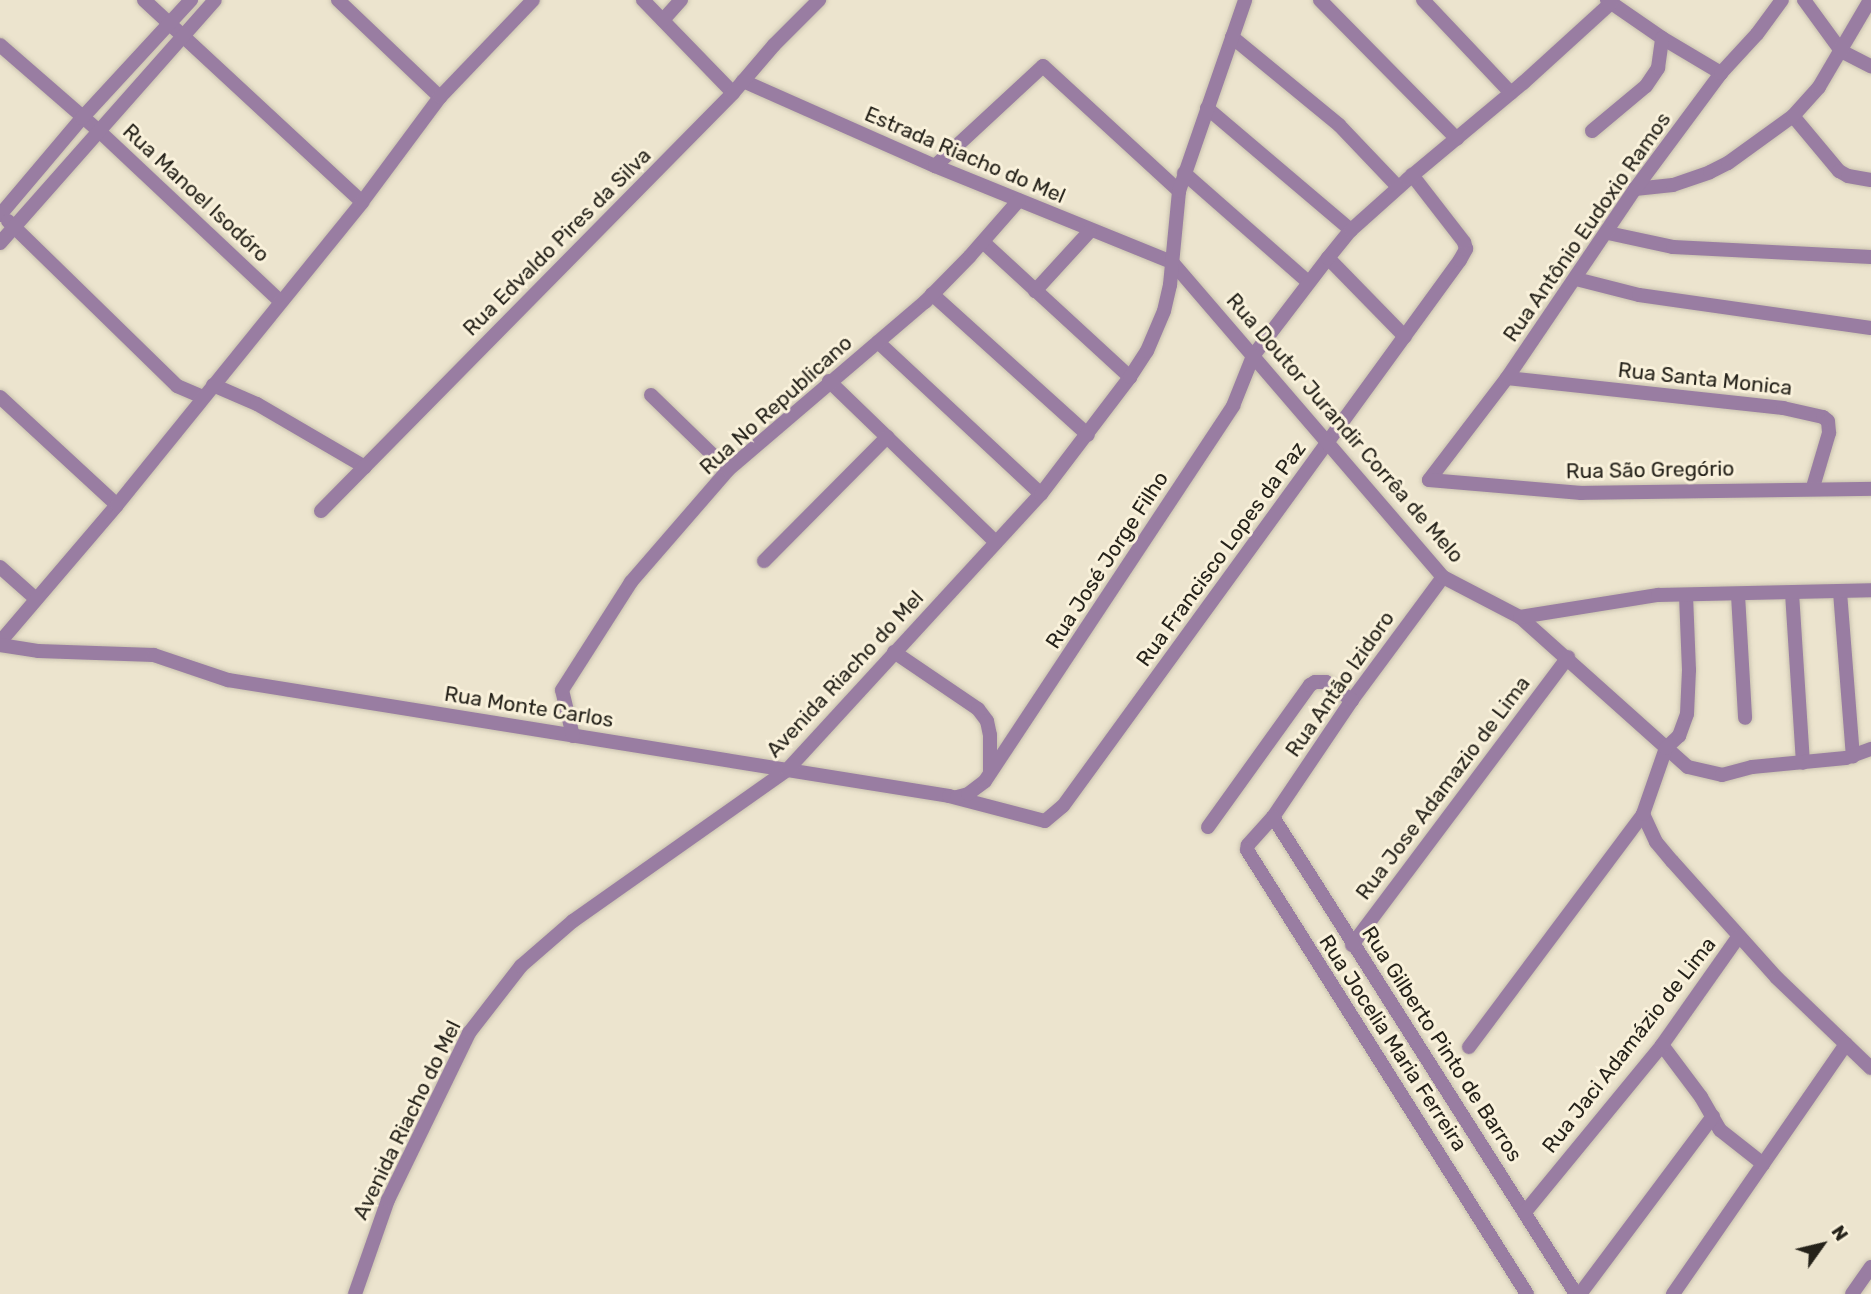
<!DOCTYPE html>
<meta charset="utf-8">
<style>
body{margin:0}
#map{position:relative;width:1871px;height:1294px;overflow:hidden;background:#ece4ce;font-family:Rubik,sans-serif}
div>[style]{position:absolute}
.roads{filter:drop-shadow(0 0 2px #c8c1ae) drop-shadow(0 0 2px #c8c1ae)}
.minor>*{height:14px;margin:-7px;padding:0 7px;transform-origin:7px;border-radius:7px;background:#997da2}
.tertiary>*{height:14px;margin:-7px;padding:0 7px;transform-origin:7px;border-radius:7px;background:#997da2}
span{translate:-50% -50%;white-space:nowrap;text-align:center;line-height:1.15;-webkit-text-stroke:6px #f9f1db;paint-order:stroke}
.street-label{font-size:21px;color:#25221a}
.north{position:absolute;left:1787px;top:1210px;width:70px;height:70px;-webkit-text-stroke:5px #f9f1db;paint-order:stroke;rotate:56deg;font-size:19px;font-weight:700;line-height:28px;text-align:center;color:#25221a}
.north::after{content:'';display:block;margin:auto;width:24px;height:32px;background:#25221a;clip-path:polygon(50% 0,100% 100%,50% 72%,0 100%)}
</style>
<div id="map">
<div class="roads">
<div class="minor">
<i style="left:144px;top:0;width:297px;rotate:42.8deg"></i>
<i style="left:338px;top:0;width:141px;rotate:43.6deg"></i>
<i style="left:643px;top:0;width:129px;rotate:45.9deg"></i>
<i style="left:1320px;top:0;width:195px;rotate:45.4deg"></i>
<i style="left:1423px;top:0;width:128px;rotate:46.6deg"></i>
<i style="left:1607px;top:0;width:67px;rotate:34.6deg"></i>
<i style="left:1662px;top:38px;width:69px;rotate:30.7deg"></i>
<i style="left:1804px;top:0;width:63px;rotate:54deg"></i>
<i style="left:1841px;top:51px;width:34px;rotate:27deg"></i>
<i style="left:663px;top:20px;width:27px;rotate:-48deg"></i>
<i style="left:1232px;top:37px;width:139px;rotate:39.4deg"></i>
<i style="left:1339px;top:125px;width:86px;rotate:46.4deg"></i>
<i style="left:0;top:45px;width:131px;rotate:41deg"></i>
<i style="left:99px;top:131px;width:248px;rotate:43.2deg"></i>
<i style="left:743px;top:81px;width:210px;rotate:23.9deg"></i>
<i style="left:935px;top:166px;width:256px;rotate:22.1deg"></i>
<i style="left:1207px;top:108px;width:189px;rotate:40.3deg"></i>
<i style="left:1793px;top:116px;width:72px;rotate:50.1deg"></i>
<i style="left:1839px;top:171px;width:10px;rotate:29deg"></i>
<i style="left:1848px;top:176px;width:23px;rotate:10deg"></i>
<i style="left:1592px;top:131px;width:70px;rotate:-39.8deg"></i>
<i style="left:1646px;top:86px;width:22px;rotate:-56deg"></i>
<i style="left:1658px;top:68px;width:30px;rotate:-82deg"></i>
<i style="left:935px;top:166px;width:147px;rotate:-42.8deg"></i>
<i style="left:1043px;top:66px;width:185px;rotate:42.6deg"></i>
<i style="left:1184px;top:173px;width:165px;rotate:41.3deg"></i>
<i style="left:1635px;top:189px;width:38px;rotate:-6deg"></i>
<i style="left:1673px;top:185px;width:39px;rotate:-19deg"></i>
<i style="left:1710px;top:172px;width:20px;rotate:-27deg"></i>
<i style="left:1728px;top:163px;width:80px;rotate:-35.9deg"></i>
<i style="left:1793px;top:116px;width:39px;rotate:-48deg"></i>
<i style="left:1819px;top:87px;width:101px;rotate:-59.6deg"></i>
<i style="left:0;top:215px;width:127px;rotate:-49.8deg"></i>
<i style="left:82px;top:118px;width:161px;rotate:-47.3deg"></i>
<i style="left:8px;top:221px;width:236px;rotate:44.3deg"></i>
<i style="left:177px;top:386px;width:28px;rotate:23deg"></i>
<i style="left:1608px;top:233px;width:66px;rotate:12.2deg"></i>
<i style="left:1673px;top:247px;width:198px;rotate:2.9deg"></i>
<i style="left:983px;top:242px;width:200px;rotate:42.6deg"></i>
<i style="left:0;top:243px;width:324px;rotate:-48.5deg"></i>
<i style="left:1328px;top:258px;width:110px;rotate:45.7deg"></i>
<i style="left:1576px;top:279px;width:65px;rotate:14.3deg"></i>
<i style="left:1639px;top:295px;width:234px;rotate:8.1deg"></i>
<i style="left:1035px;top:291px;width:81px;rotate:-47.5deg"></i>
<i style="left:932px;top:294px;width:210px;rotate:42.1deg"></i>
<i style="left:878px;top:342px;width:223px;rotate:43deg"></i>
<i style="left:1507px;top:378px;width:278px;rotate:6.2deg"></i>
<i style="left:1783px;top:408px;width:41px;rotate:12.7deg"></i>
<i style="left:1823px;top:417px;width:6px;rotate:39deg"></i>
<i style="left:1828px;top:421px;width:12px;rotate:85deg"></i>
<i style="left:1829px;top:433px;width:56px;rotate:106.5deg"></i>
<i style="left:829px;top:381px;width:232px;rotate:44deg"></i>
<i style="left:213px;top:385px;width:48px;rotate:23.4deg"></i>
<i style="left:257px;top:404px;width:125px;rotate:30.3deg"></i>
<i style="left:651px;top:395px;width:107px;rotate:44.2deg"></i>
<i style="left:0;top:397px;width:159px;rotate:42.7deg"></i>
<i style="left:1429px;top:480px;width:128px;rotate:-52.6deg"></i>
<i style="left:1507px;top:378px;width:228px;rotate:-55.9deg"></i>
<i style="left:1635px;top:189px;width:144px;rotate:-53.4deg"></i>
<i style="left:1721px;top:73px;width:53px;rotate:-47.3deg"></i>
<i style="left:1757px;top:34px;width:42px;rotate:-53.7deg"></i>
<i style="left:1429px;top:480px;width:153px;rotate:4.9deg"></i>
<i style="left:1581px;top:493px;width:290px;rotate:-0.8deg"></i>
<i style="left:321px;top:511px;width:587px;rotate:-45.41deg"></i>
<i style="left:733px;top:93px;width:63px;rotate:-49.5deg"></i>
<i style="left:774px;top:45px;width:64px;rotate:-45deg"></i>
<i style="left:764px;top:561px;width:175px;rotate:-45.2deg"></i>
<i style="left:0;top:567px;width:48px;rotate:41.6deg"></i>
<i style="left:1443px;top:577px;width:153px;rotate:126.5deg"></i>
<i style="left:1352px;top:700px;width:141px;rotate:124deg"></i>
<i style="left:1273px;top:817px;width:38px;rotate:132deg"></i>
<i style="left:1248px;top:845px;width:5px;rotate:101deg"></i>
<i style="left:1247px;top:850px;width:525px;rotate:57.76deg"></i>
<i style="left:1840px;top:592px;width:165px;rotate:85.5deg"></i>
<i style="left:1792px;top:593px;width:170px;rotate:86.3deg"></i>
<i style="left:1738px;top:595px;width:123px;rotate:86.7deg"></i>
<i style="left:1520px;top:617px;width:225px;rotate:41.8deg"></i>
<i style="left:1688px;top:767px;width:35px;rotate:13deg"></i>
<i style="left:1722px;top:775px;width:31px;rotate:-15deg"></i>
<i style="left:1752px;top:767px;width:94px;rotate:-5.5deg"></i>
<i style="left:1846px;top:758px;width:27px;rotate:-20deg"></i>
<i style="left:0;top:642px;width:180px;rotate:-49.5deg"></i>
<i style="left:117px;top:505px;width:390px;rotate:-51deg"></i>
<i style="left:362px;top:202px;width:131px;rotate:-53.4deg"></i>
<i style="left:440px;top:97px;width:134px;rotate:-46.2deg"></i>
<i style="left:0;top:645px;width:38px;rotate:9deg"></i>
<i style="left:38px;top:651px;width:116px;rotate:2deg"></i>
<i style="left:154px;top:655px;width:78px;rotate:18.7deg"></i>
<i style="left:228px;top:680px;width:730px;rotate:9.14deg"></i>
<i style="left:949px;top:796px;width:99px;rotate:14.6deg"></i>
<i style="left:1045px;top:821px;width:23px;rotate:-40deg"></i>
<i style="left:1063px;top:806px;width:675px;rotate:-53.98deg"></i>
<i style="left:1460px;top:260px;width:13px;rotate:-61deg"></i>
<i style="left:1466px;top:249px;width:7px;rotate:-106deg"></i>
<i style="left:1464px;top:242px;width:85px;rotate:-127.8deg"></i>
<i style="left:894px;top:652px;width:102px;rotate:34.2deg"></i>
<i style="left:978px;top:709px;width:15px;rotate:53deg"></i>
<i style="left:987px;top:721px;width:14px;rotate:78deg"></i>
<i style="left:990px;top:735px;width:36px;rotate:90deg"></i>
<i style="left:573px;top:736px;width:47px;rotate:-103.4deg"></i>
<i style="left:562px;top:690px;width:128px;rotate:-57.4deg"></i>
<i style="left:631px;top:582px;width:148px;rotate:-49.1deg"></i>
<i style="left:728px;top:470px;width:259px;rotate:-40.5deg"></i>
<i style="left:925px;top:302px;width:64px;rotate:-45.6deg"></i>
<i style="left:970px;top:256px;width:74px;rotate:-48.8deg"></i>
<i style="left:957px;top:797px;width:11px;rotate:-15deg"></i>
<i style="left:968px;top:794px;width:21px;rotate:-37deg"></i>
<i style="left:985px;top:781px;width:450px;rotate:-56.5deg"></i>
<i style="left:1233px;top:406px;width:54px;rotate:-68.2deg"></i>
<i style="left:1253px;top:356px;width:123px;rotate:-52.6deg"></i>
<i style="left:1328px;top:258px;width:36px;rotate:-51deg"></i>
<i style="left:1351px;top:230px;width:76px;rotate:-41.8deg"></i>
<i style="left:1408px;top:179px;width:150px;rotate:-39.9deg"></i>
<i style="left:1523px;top:83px;width:119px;rotate:-42.3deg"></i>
<i style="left:1643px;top:814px;width:31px;rotate:65deg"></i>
<i style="left:1656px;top:842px;width:25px;rotate:50deg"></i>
<i style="left:1672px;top:861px;width:157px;rotate:48.1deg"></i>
<i style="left:1777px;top:978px;width:130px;rotate:43.8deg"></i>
<i style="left:1273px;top:817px;width:565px;rotate:57.58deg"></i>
<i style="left:1208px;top:827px;width:175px;rotate:-54.3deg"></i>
<i style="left:1310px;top:685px;width:6px;rotate:-31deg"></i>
<i style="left:1315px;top:682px;width:11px"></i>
<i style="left:1326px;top:682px;width:32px;rotate:35deg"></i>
<i style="left:1352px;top:945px;width:360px;rotate:-53.1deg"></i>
<i style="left:1662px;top:1045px;width:65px;rotate:53.1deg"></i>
<i style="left:1701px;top:1097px;width:38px;rotate:60deg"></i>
<i style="left:1720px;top:1130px;width:55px;rotate:38.3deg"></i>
<i style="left:1469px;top:1047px;width:291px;rotate:-53.2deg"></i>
<i style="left:1643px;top:814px;width:70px;rotate:-70.8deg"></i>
<i style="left:1666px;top:748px;width:18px;rotate:-43deg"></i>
<i style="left:1679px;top:736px;width:23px;rotate:-70deg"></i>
<i style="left:1687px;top:714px;width:44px;rotate:-87.4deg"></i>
<i style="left:1689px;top:670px;width:75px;rotate:-92.3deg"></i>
<i style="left:1525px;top:1212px;width:216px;rotate:-50.6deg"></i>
<i style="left:1662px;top:1045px;width:133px;rotate:-54.8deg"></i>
<i style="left:1580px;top:1294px;width:222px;rotate:-53.2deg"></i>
<i style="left:1673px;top:1294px;width:304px;rotate:-55.3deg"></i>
<i style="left:1852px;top:1294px;width:33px;rotate:-55deg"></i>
</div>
<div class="tertiary">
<i style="left:1172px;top:262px;width:416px;rotate:49.3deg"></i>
<i style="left:1443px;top:577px;width:87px;rotate:27.5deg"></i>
<i style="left:1520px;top:617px;width:140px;rotate:-9.1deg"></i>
<i style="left:1658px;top:595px;width:213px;rotate:-1.3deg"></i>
<i style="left:355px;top:1294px;width:100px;rotate:-70.7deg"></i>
<i style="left:388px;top:1200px;width:186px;rotate:-64.1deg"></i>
<i style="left:469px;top:1033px;width:85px;rotate:-52.2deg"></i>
<i style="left:521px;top:966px;width:69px;rotate:-40.9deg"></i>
<i style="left:573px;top:921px;width:262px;rotate:-35.2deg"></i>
<i style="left:787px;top:770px;width:375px;rotate:-47.4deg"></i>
<i style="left:1041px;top:494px;width:147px;rotate:-52.7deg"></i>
<i style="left:1130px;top:377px;width:31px;rotate:-57deg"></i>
<i style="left:1147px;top:351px;width:43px;rotate:-67deg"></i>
<i style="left:1164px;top:311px;width:27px;rotate:-77deg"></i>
<i style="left:1170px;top:285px;width:94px;rotate:-84.5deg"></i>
<i style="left:1179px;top:191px;width:202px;rotate:-70.9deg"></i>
</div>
</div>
<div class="street-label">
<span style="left:965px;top:155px;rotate:23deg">Estrada Riacho do Mel</span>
<span style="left:196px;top:193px;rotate:43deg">Rua Manoel Isodóro</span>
<span style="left:1587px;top:227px;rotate:-55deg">Rua Antônio Eudoxio Ramos</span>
<span style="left:557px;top:242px;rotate:-45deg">Rua Edvaldo Pires da Silva</span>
<span style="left:1705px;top:379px;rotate:6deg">Rua Santa Monica</span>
<span style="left:776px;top:405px;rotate:-42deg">Rua No Republicano</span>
<span style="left:1345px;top:428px;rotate:49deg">Rua Doutor Jurandir Corrêa de Melo</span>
<span style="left:1650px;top:470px;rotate:-1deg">Rua São Gregório</span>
<span style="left:1221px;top:554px;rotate:-54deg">Rua Francisco Lopes da Paz</span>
<span style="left:1107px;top:560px;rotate:-57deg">Rua José Jorge Filho</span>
<span style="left:845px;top:674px;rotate:-47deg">Avenida Riacho do Mel</span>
<span style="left:1340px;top:684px;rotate:-55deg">Rua Antão Izidoro</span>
<span style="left:529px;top:707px;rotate:9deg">Rua Monte Carlos</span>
<span style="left:1443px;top:788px;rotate:-53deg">Rua Jose Adamazio de Lima</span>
<span style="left:1393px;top:1043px;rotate:57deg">Rua Jocelia Maria Ferreira</span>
<span style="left:1442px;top:1044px;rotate:57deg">Rua Gilberto Pinto de Barros</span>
<span style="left:1629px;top:1045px;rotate:-52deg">Rua Jaci Adamázio de Lima</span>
<span style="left:407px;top:1120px;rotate:-64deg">Avenida Riacho do Mel</span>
</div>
<div class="north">N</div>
</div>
